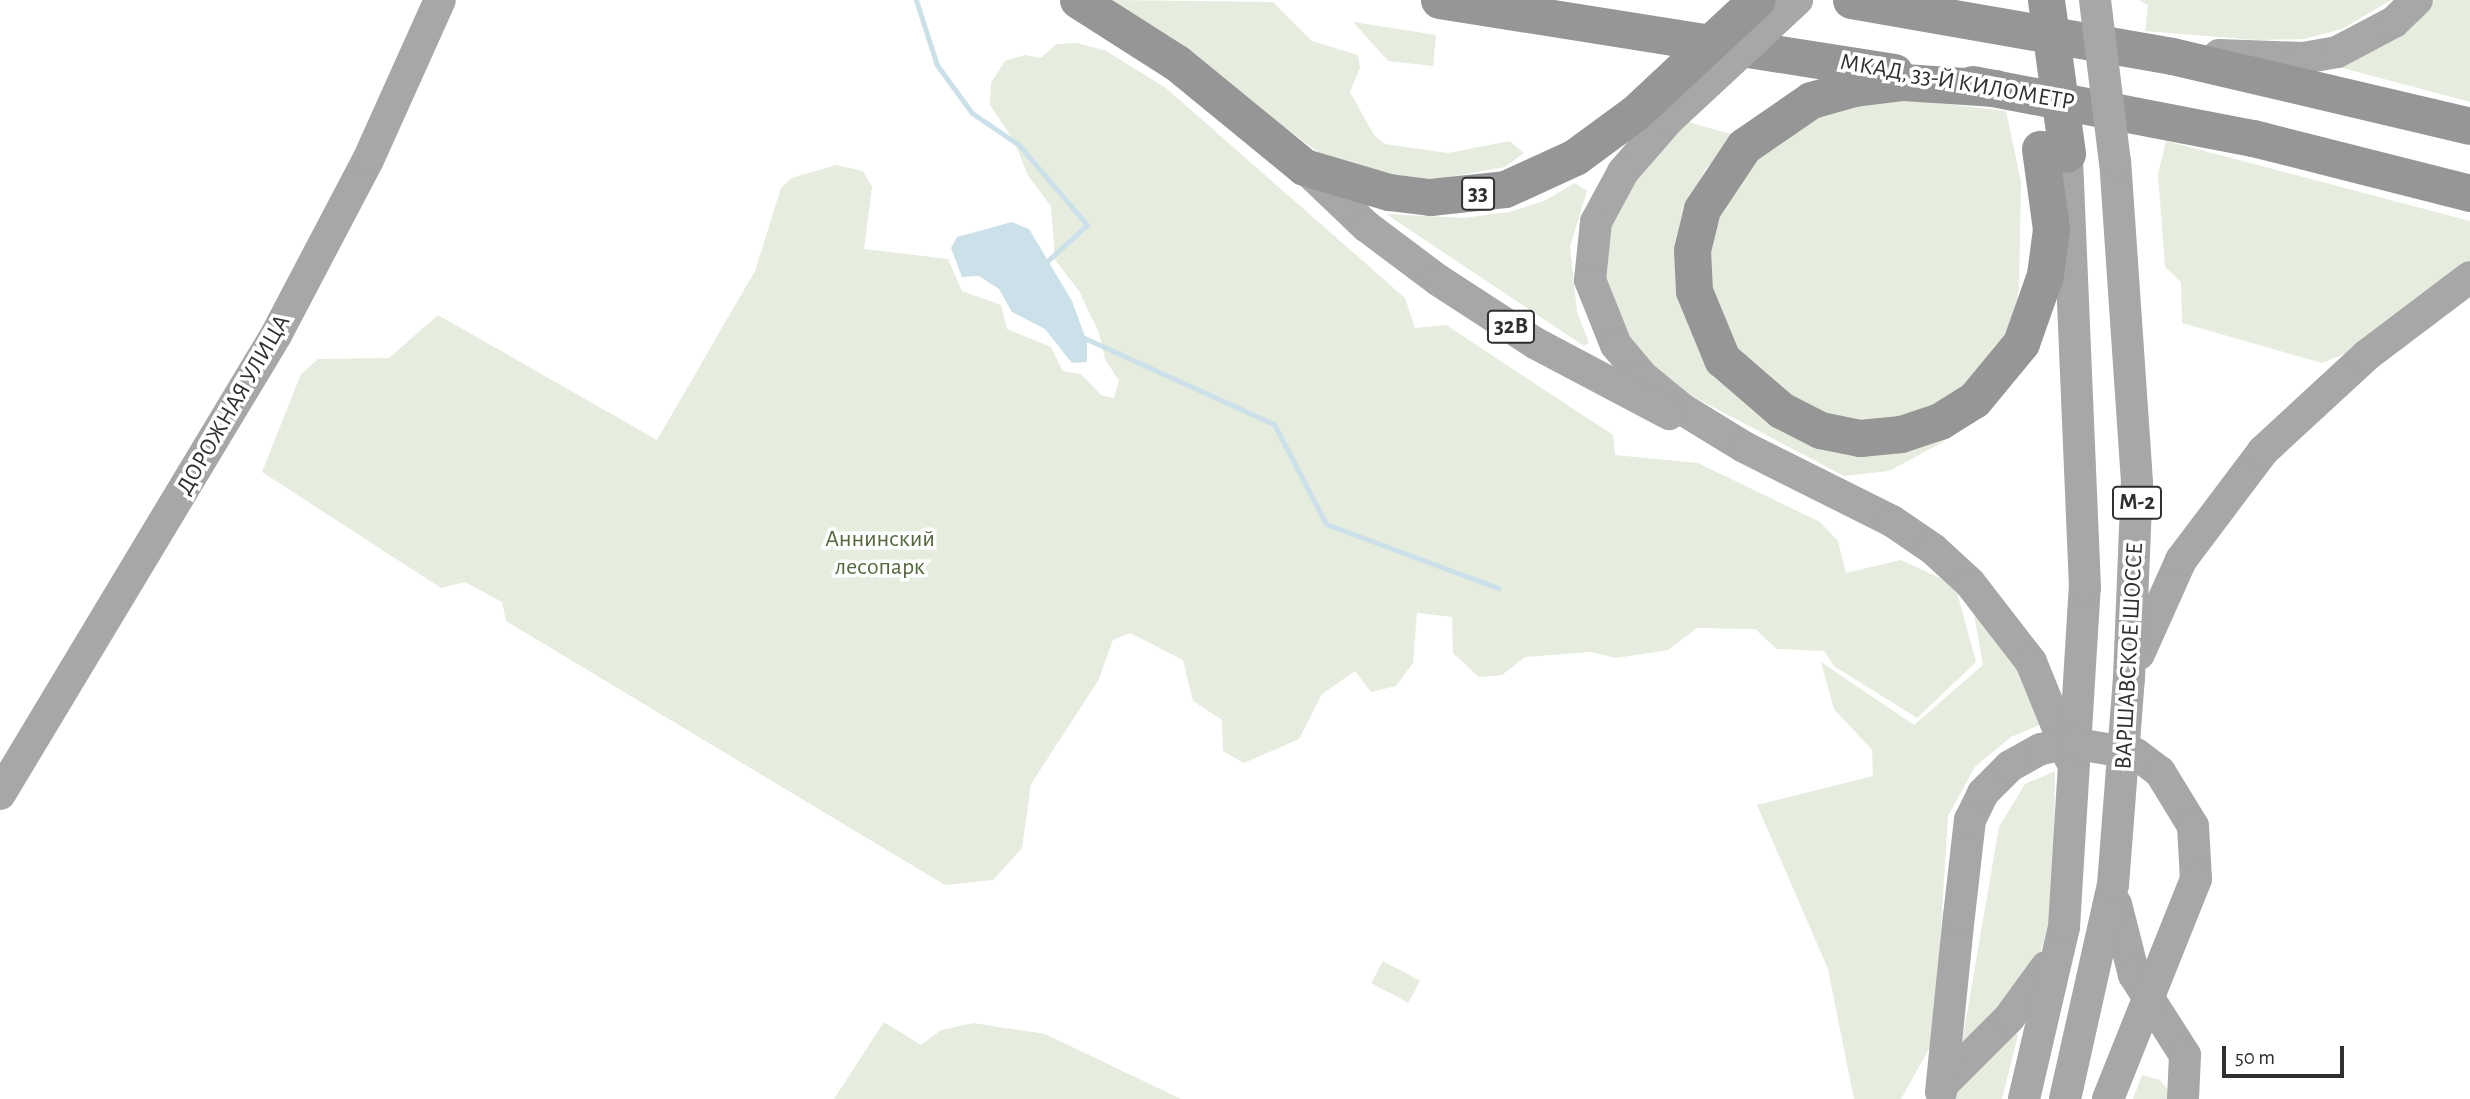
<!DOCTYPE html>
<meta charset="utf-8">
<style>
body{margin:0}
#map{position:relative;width:2470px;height:1099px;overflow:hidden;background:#fff;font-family:"Alegreya Sans",sans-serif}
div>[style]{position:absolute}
.green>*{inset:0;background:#e6ecde;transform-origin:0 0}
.water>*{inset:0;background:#cce0ea}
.stream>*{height:5px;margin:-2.5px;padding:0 2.5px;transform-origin:2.5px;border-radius:2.5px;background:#cce0ea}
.major>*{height:32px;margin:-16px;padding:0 16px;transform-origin:16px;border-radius:16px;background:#a7a7a7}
.highway>*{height:37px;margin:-18.5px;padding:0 18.5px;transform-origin:18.5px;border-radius:18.5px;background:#969696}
.major-bridge>*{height:32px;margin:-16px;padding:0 16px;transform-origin:16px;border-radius:16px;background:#a7a7a7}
.highway-bridge>*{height:37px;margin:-18.5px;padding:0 18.5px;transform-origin:18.5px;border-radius:18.5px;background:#969696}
span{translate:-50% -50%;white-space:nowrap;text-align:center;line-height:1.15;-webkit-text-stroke:7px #fff;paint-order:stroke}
.shield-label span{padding:2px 5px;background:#fff;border:2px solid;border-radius:5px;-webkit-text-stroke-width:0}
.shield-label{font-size:23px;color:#2f2f2f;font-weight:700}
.street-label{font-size:24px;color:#2f2f2f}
.park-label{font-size:24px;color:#55693f}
.scale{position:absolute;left:2222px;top:1046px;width:122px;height:32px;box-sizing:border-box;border:4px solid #2f2f2f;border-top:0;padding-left:9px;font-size:21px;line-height:24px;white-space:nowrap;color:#2f2f2f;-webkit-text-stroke:5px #fff;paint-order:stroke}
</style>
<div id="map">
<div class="green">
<i style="clip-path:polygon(1113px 0,1273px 2px,1312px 41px,1358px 55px,1360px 68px,1350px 92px,1374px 135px,1385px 144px,1448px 153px,1510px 141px,1524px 153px,1505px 167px,1438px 179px,1383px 174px,1326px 158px)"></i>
<i style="clip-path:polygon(2139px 0,2391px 0,2342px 29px,2304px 39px,2257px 40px,2145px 31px,2148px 5px)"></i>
<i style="clip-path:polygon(2435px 0,2470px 0,2470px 102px,2339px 67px,2407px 32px)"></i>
<i style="clip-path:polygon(1353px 22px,1436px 35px,1433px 66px,1388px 61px)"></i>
<i style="clip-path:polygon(1077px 43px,1106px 51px,1166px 88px,1405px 298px,1415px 328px,1446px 325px,1613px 435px,1615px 455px,1698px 463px,1820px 522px,1838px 541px,1846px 573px,1901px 560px,1955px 585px,1976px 662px,1917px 718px,1834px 666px,1824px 651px,1777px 649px,1755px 629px,1697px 628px,1668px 650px,1616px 658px,1591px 652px,1525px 657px,1502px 675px,1479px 677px,1453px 653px,1452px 617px,1417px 613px,1413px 663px,1396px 686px,1371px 692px,1355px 671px,1322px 694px,1299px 739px,1244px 763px,1223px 751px,1222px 720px,1193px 701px,1183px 660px,1130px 633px,1113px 640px,1098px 681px,1031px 784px,1022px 848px,993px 880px,945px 885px,506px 621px,502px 602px,465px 582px,441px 588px,262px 472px,301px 374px,318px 359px,389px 358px,438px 315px,657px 440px,755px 271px,781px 188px,792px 178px,836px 165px,863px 171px,872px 187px,864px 249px,948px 259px,962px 291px,1001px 305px,1007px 329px,1051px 347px,1063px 371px,1081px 374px,1101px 395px,1114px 398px,1119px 381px,1105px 359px,1099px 333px,1079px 291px,1055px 260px,1051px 206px,1028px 176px,1014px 141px,990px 105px,991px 83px,1005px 61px,1025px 55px,1041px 58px,1056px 44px)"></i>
<i style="clip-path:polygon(1893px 98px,2006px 111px,2021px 182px,2019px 290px,2008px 336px,1965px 392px,1901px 422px,1824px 418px,1755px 378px,1716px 323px,1705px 254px,1713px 218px,1751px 156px,1817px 111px)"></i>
<i style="clip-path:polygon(1688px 122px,1734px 135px,1705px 170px,1687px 207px,1738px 397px,1941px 435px,1945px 441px,1889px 471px,1844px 476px,1690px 395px,1651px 367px,1625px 337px,1603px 278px,1609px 225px,1633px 182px)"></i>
<i style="clip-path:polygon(2166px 141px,2470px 221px,2470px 263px,2354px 350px,2322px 363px,2182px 323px,2181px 282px,2165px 267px,2158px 174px)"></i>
<i style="clip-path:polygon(1575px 183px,1587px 191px,1570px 247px,1577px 312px,1589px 343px,1584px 346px,1386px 214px,1464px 218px,1509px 212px,1544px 201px)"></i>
<i style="clip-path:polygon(1971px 597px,2021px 670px,2044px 723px,2011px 737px,1975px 767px,1948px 816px,1934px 1040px,1901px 1099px,1854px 1099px,1828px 969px,1757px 805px,1873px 776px,1872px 750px,1834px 709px,1821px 662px,1914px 725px,1983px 665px)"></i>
<i style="clip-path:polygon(2055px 771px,2053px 912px,2035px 970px,1960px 1054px,1999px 827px,2025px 784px)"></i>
<i style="left:1383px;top:961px;width:42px;height:25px;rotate:28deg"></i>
<i style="clip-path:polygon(884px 1022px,921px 1045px,941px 1030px,973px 1023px,1045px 1034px,1181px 1099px,834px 1099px)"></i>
<i style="clip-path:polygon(2009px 1029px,2018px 1035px,2002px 1099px,1946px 1099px)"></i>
<i style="clip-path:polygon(2142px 1075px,2160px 1080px,2175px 1099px,2133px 1099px)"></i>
</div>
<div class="water">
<i style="clip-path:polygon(1012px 222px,1029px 229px,1072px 301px,1087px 342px,1087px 362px,1072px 363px,1045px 329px,1012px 312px,999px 289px,979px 276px,962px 277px,951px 248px,957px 237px)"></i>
</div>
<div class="stream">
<i style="left:916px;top:0;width:68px;rotate:72.1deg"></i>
<i style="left:937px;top:65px;width:59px;rotate:53.9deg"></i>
<i style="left:972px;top:113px;width:57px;rotate:34.2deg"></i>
<i style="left:1019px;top:145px;width:105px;rotate:49.6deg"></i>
<i style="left:1087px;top:225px;width:61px;rotate:137.7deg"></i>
<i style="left:1082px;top:337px;width:211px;rotate:24.4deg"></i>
<i style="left:1274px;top:424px;width:113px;rotate:62.5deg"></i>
<i style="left:1326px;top:524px;width:184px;rotate:20.4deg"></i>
</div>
<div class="major">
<i style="left:2219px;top:55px;width:84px;rotate:2deg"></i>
<i style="left:2303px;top:58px;width:35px;rotate:-10deg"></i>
<i style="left:2337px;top:52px;width:64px;rotate:-27.8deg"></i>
<i style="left:2394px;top:22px;width:32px;rotate:-44deg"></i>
<i style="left:1669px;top:119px;width:70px;rotate:131deg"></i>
<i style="left:1623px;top:172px;width:57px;rotate:118.4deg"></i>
<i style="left:1596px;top:222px;width:58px;rotate:95.9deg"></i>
<i style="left:1590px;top:280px;width:70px;rotate:68.2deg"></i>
<i style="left:1616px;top:345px;width:40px;rotate:50deg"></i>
<i style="left:1642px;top:376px;width:52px;rotate:39.5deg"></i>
<i style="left:1682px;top:409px;width:73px;rotate:31.5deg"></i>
<i style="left:1744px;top:447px;width:165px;rotate:26.6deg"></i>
<i style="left:1892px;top:521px;width:50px;rotate:34.3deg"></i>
<i style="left:1933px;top:549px;width:50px;rotate:42.6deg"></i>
<i style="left:1970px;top:583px;width:100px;rotate:52.3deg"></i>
<i style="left:2031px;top:662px;width:104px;rotate:67.9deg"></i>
<i style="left:1304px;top:167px;width:86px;rotate:43.6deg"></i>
<i style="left:1366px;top:226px;width:90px;rotate:36.9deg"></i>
<i style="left:1438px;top:280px;width:116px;rotate:33deg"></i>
<i style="left:1535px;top:343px;width:152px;rotate:27.9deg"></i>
<i style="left:2139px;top:654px;width:103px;rotate:-65.9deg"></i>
<i style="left:2181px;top:560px;width:136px;rotate:-53deg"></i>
<i style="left:2263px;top:451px;width:142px;rotate:-42.7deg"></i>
<i style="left:2367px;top:355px;width:129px;rotate:-37.1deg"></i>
<i style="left:0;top:794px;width:536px;rotate:-58.98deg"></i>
<i style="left:276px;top:335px;width:198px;rotate:-62.3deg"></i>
<i style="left:368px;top:160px;width:175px;rotate:-65.8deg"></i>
<i style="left:2116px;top:904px;width:73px;rotate:75.8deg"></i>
<i style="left:2134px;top:975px;width:95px;rotate:57.5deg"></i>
<i style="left:2185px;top:1055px;width:44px;rotate:92.6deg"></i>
<i style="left:1942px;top:1085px;width:95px;rotate:-45deg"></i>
<i style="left:2009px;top:1018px;width:63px;rotate:-54deg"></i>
<i style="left:1941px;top:1092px;width:177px;rotate:-84.2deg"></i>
<i style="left:2024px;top:1099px;width:177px;rotate:-76.9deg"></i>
<i style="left:2064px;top:927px;width:340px;rotate:-86.5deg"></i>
<i style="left:2085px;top:588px;width:434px;rotate:-92.4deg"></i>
<i style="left:2065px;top:1099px;width:219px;rotate:-77.4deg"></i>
<i style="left:2113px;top:885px;width:208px;rotate:-85.6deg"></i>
<i style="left:2129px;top:678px;width:196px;rotate:-87.7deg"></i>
<i style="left:2137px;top:482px;width:321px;rotate:-93.9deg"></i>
</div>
<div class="highway">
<i style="left:1078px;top:0;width:117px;rotate:32.5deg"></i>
<i style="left:1177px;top:63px;width:164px;rotate:39.3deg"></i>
<i style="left:1304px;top:167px;width:89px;rotate:16.4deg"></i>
<i style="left:1389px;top:192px;width:41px;rotate:7deg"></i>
<i style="left:1430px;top:197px;width:75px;rotate:-6.1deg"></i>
<i style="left:1505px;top:189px;width:77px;rotate:-24.6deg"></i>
<i style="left:1575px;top:157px;width:74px;rotate:-36.3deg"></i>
<i style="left:1439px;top:0;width:461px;rotate:9deg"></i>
<i style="left:1851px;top:0;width:326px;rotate:9.9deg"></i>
<i style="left:2172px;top:56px;width:306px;rotate:13.2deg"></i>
<i style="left:1972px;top:84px;width:286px;rotate:10.9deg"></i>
<i style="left:2253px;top:138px;width:224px;rotate:14.2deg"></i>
<i style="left:1995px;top:88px;width:92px;rotate:-176.3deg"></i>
<i style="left:1903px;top:82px;width:49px;rotate:173deg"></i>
<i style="left:1854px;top:88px;width:45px;rotate:164.4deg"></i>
<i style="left:1811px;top:100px;width:81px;rotate:145.5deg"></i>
<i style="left:1744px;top:146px;width:76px;rotate:123.7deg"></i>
<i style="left:1702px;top:209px;width:42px;rotate:103.7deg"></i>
<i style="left:1692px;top:250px;width:41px;rotate:87.2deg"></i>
<i style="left:1694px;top:291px;width:74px;rotate:67.6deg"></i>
<i style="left:1722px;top:359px;width:78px;rotate:40.8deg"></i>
<i style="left:1781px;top:410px;width:44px;rotate:27.1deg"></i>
<i style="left:1820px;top:430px;width:41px;rotate:11.3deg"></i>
<i style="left:1860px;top:438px;width:41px;rotate:-5.6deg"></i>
<i style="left:1901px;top:434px;width:41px;rotate:-18.4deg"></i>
<i style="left:1940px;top:421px;width:40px;rotate:-32deg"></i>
<i style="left:1974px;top:400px;width:74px;rotate:-50.5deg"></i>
<i style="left:2021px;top:343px;width:72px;rotate:-70.6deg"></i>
<i style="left:2045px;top:275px;width:46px;rotate:-82.6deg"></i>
<i style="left:2051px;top:229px;width:81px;rotate:-97.8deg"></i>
</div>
<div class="major-bridge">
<i style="left:2095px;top:0;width:163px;rotate:83deg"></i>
<i style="left:1669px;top:119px;width:175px;rotate:-42.9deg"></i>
<i style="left:1959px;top:916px;width:97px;rotate:-83.5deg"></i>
<i style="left:1970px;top:820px;width:30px;rotate:-64deg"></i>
<i style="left:1983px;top:793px;width:38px;rotate:-45deg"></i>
<i style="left:2010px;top:766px;width:35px;rotate:-29deg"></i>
<i style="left:2041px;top:749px;width:32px;rotate:-11deg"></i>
<i style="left:2072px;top:743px;width:65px;rotate:9.8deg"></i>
<i style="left:2136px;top:754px;width:30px;rotate:37deg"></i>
<i style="left:2160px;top:772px;width:63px;rotate:58.6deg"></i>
<i style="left:2193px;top:826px;width:53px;rotate:86.8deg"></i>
<i style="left:2196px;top:879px;width:237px;rotate:111.8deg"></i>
</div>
<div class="highway-bridge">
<i style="left:2046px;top:0;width:155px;rotate:82.2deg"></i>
<i style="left:1635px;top:113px;width:166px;rotate:-43deg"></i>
</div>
<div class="shield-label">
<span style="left:1478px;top:194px">33</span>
<span style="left:1511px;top:327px">32B</span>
<span style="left:2137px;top:503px">М-2</span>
</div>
<div class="street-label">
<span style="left:1957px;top:83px;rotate:10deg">МКАД, 33-Й КИЛОМЕТР</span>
<span style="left:234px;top:405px;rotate:-60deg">ДОРОЖНАЯ УЛИЦА</span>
<span style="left:2130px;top:656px;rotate:-87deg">ВАРШАВСКОЕ ШОССЕ</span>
</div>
<div class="park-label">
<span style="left:880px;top:554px">Аннинский<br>лесопарк</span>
</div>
<div class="scale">50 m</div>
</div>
